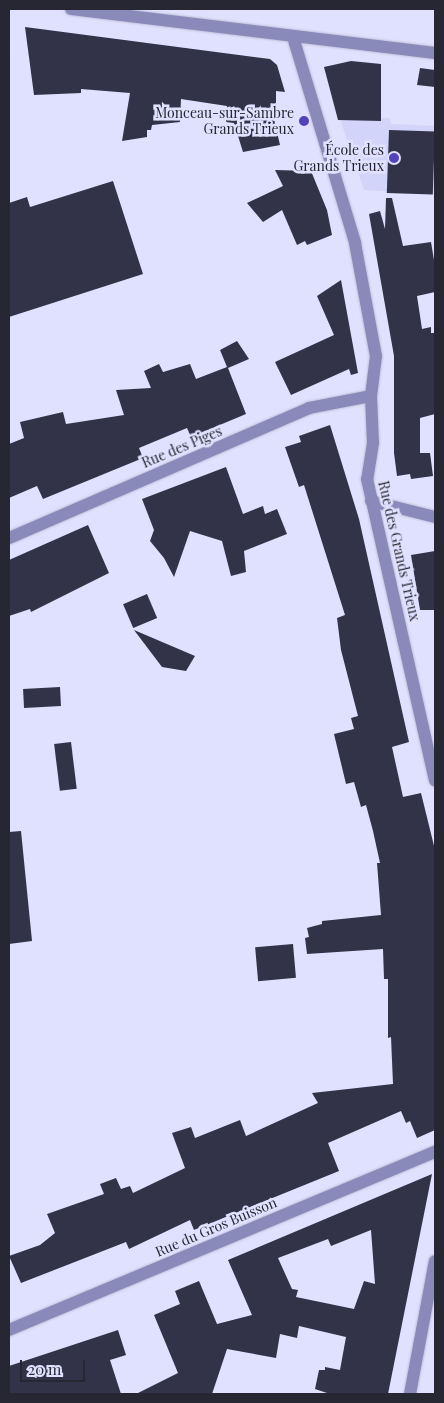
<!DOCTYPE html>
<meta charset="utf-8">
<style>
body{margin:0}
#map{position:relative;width:444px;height:1403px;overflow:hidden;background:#e0e1fe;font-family:"Playfair Display",serif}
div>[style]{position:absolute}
.built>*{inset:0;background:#d3d4f9}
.building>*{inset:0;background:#323249;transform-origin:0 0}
.roads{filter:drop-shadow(0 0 1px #bfc0d9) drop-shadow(0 0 1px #bfc0d9)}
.minor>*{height:12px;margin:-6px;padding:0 6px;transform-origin:6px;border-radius:6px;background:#898aba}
.dots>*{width:14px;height:14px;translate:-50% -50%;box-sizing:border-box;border:2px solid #e0e1fe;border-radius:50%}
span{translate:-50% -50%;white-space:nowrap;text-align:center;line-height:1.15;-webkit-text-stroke:5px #e0e1fe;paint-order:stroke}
.poi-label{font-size:14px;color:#262732}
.right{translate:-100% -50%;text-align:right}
.street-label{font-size:14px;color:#262732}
.frame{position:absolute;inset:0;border:10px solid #262732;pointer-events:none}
.scale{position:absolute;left:20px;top:1360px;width:65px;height:22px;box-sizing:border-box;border:2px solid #262732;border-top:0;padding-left:6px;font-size:15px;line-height:18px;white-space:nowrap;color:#262732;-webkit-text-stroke:4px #e0e1fe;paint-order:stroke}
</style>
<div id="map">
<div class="built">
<i style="clip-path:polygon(390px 118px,391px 124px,435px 126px,435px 194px,364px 190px,340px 119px)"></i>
</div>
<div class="building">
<i style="clip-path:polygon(25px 27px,270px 59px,277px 65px,285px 92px,276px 91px,276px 106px,271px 106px,280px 145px,243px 152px,234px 123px,226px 122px,227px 106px,181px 99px,180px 122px,152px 125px,151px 130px,147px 130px,147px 137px,122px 141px,130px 93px,81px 89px,81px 93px,34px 95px)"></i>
<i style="clip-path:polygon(351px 61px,381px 64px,381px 121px,338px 120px,324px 67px)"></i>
<i style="clip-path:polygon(420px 68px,435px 70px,435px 87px,417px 85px)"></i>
<i style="left:389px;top:130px;width:46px;height:63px;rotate:2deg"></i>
<i style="clip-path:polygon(275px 170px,311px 171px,327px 210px,332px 235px,307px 245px,305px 241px,297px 245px,282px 210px,263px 222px,247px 203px,283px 186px)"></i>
<i style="clip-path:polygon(113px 181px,143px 274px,9px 317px,9px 203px,27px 197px,30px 207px)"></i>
<i style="clip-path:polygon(386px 198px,392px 198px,403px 246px,431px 242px,435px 266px,435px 292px,417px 296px,422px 329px,431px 327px,431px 333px,435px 333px,435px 414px,420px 418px,420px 453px,430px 453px,433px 476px,411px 479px,410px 474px,397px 476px,394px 453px,394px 356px,369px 214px,380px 211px,385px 229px)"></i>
<i style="clip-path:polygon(341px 280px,358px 373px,351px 375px,349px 369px,291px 395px,275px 362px,334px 335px,317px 296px)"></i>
<i style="clip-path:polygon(237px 341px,249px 359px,228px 368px,246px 414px,191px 437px,187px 428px,139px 448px,143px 458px,43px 499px,37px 486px,9px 498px,9px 444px,24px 438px,20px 422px,63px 412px,66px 424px,124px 415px,116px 390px,151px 388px,144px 371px,159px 364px,163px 372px,190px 364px,196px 379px,227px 367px,220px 350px)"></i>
<i style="clip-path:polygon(330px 425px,359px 519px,409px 742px,392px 747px,403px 797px,421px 793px,435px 850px,435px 1130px,417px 1138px,410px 1121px,406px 1123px,401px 1111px,328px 1143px,339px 1171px,194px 1230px,190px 1220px,129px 1249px,126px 1242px,21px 1283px,9px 1256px,40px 1245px,55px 1233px,47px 1214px,104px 1194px,100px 1184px,116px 1178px,121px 1189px,130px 1186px,133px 1193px,185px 1168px,172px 1133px,191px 1127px,195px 1138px,240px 1120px,246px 1136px,318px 1103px,312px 1093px,393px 1084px,391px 1037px,388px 1038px,388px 979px,384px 979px,383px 949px,307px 954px,305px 938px,309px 937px,307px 928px,322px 924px,322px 921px,381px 915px,377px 863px,380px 863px,373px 831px,366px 805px,361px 807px,354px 782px,346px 784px,334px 734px,354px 729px,351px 718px,358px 716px,341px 650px,337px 618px,345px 615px,304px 485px,299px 487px,285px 447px,301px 442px,299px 436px)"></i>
<i style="clip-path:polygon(226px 467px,243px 514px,263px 506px,265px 514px,277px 509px,287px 534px,244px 551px,246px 572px,231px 576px,222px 541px,190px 531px,174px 577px,164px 558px,150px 541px,154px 530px,142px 499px)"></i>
<i style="clip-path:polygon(88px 525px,109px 573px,31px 612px,30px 609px,9px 616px,9px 560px)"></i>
<i style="clip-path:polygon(435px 551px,435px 610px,420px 610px,411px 555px)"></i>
<i style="left:147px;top:594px;width:26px;height:26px;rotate:67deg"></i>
<i style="clip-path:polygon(134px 630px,195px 656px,186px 671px,162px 667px)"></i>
<i style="left:60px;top:687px;width:19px;height:37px;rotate:87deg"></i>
<i style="left:71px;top:742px;width:47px;height:17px;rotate:83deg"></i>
<i style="clip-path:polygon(21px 831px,32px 941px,9px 944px,9px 832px)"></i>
<i style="left:293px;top:944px;width:34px;height:38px;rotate:85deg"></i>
<i style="clip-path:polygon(evenodd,432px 1174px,388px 1394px,330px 1394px,315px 1389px,319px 1370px,325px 1370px,325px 1367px,340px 1370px,346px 1337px,299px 1326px,297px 1338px,280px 1334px,276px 1358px,227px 1349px,212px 1394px,136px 1394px,178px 1373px,154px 1315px,180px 1304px,175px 1291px,199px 1281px,217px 1324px,252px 1315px,228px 1260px,432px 1174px,371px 1230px,375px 1284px,364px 1281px,354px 1309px,296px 1297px,298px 1290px,292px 1289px,278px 1258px,328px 1239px,331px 1246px,371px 1230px)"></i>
<i style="clip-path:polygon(118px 1330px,126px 1355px,110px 1360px,121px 1394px,9px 1394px,9px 1366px)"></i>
</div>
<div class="roads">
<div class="minor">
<i style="left:71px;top:9px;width:367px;rotate:6.9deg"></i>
<i style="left:293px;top:37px;width:215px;rotate:73.2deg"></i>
<i style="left:355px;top:243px;width:115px;rotate:79.5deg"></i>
<i style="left:376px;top:356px;width:40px;rotate:97.1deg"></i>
<i style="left:371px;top:396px;width:47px;rotate:87.6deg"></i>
<i style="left:373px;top:443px;width:36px;rotate:99deg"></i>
<i style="left:367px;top:479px;width:309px;rotate:77.3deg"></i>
<i style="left:371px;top:501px;width:66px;rotate:14deg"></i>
<i style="left:9px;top:538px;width:327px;rotate:-23.4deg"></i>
<i style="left:309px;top:408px;width:63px;rotate:-11deg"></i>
<i style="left:9px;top:1330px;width:462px;rotate:-22.7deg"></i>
<i style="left:410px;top:1394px;width:135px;rotate:-79.4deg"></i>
</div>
</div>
<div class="dots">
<i style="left:304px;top:121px;background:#5342b9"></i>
<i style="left:394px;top:158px;background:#5342b9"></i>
</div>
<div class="poi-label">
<span class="right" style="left:294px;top:121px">Monceau-sur-Sambre<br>Grands Trieux</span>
<span class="right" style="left:384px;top:158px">École des<br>Grands Trieux</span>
</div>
<div class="street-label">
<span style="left:182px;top:447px;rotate:-23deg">Rue des Piges</span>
<span style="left:399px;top:551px;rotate:77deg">Rue des Grands Trieux</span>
<span style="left:216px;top:1227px;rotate:-23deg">Rue du Gros Buisson</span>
</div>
<div class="frame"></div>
<div class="scale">20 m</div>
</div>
